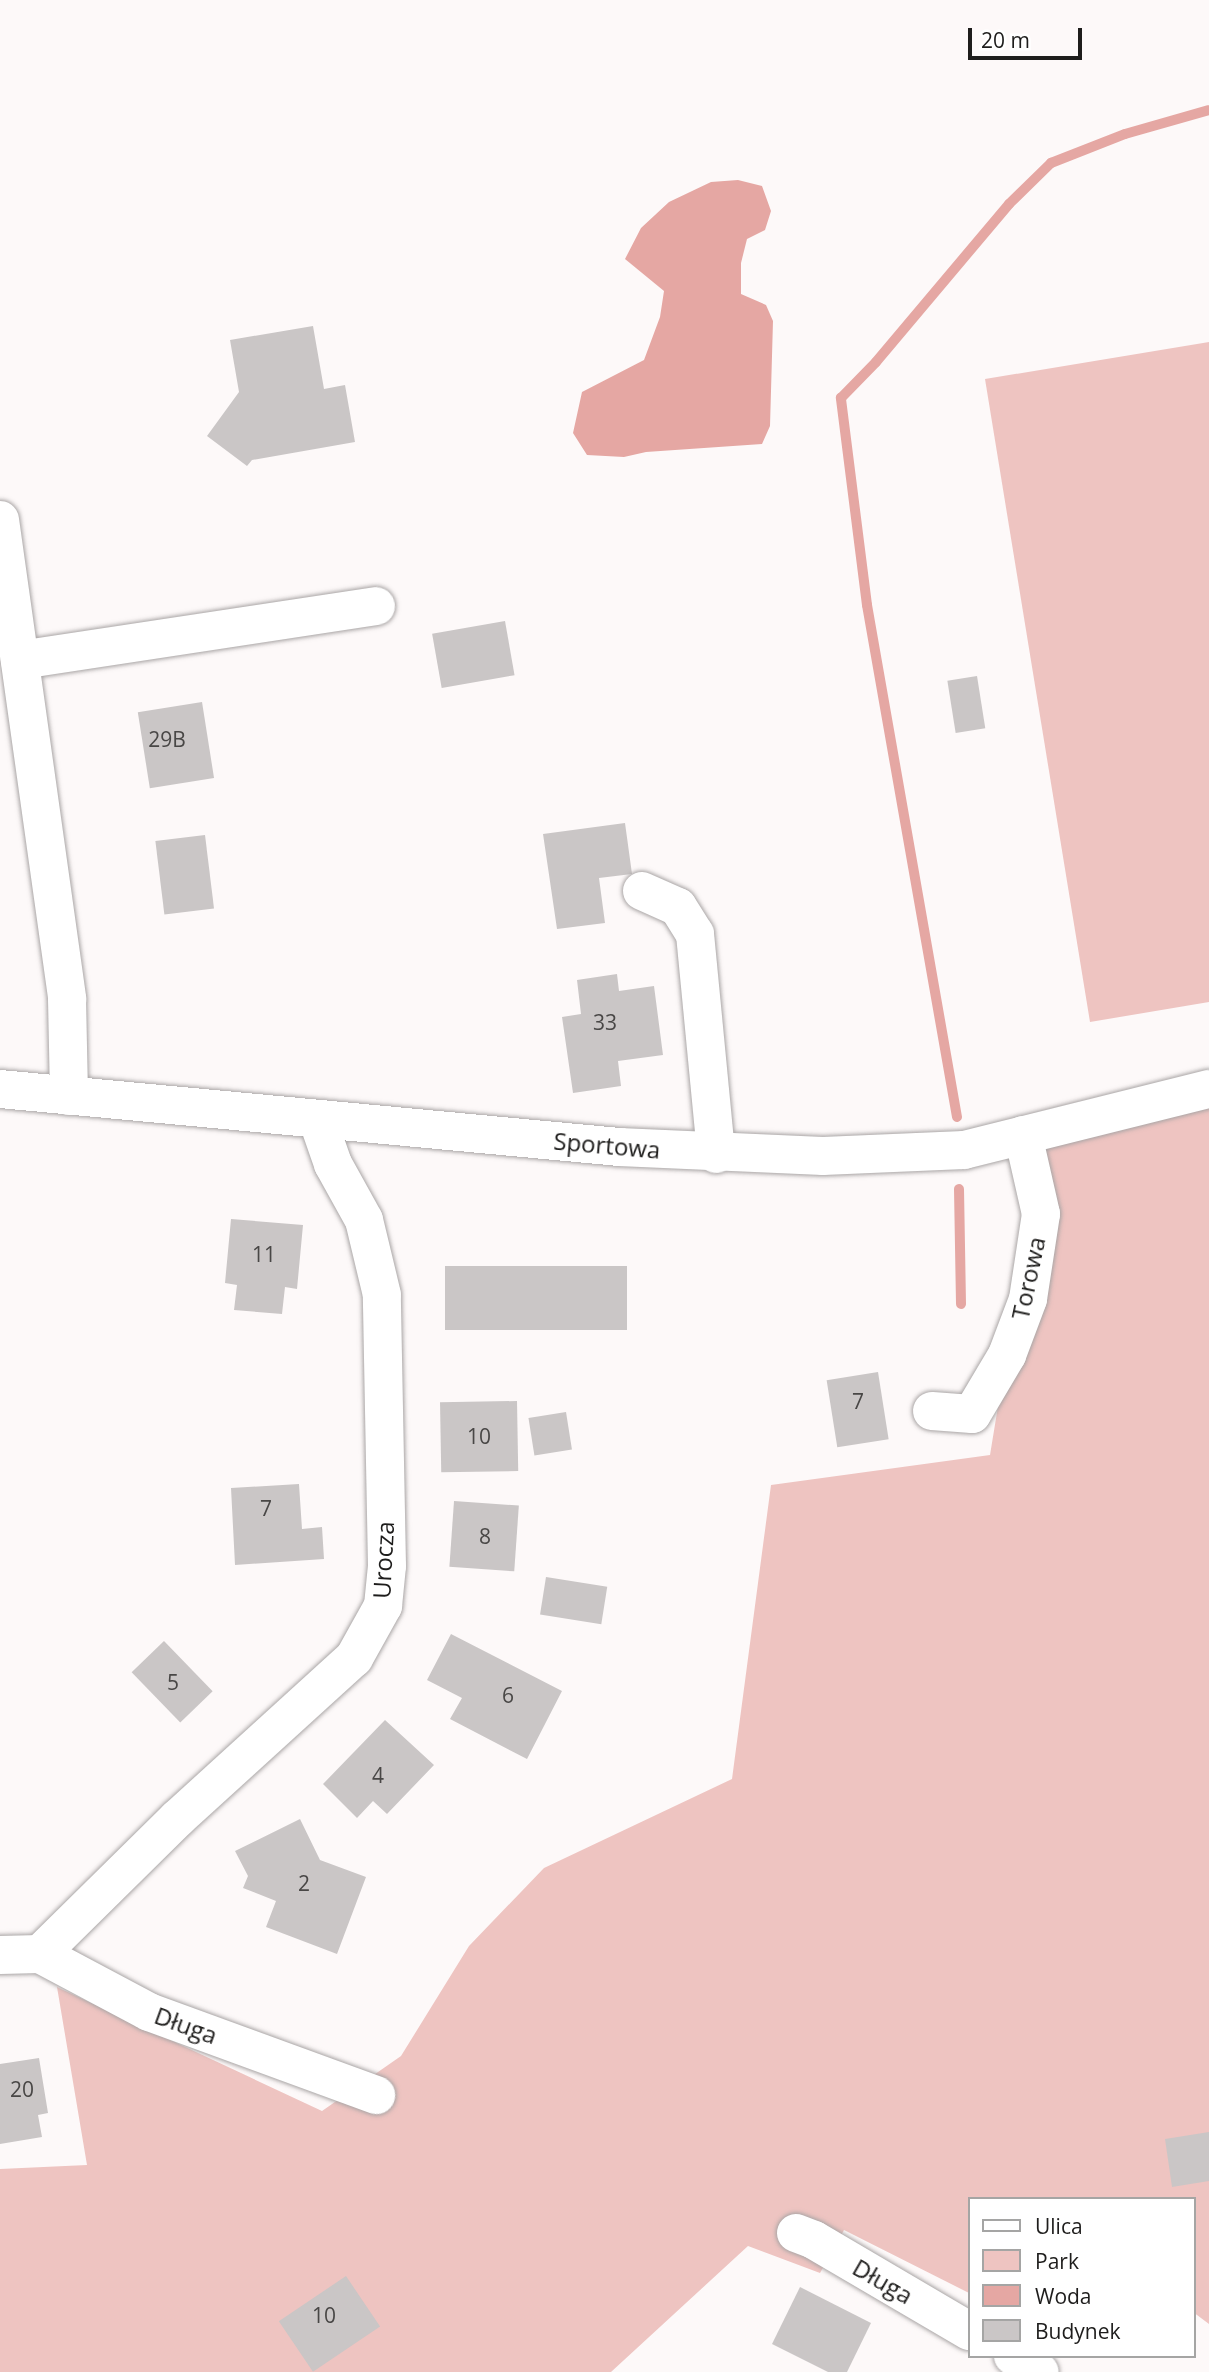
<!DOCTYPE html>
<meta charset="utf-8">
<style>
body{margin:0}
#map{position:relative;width:1209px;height:2372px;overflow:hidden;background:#fdf9f9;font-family:"Open Sans",sans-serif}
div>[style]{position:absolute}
.green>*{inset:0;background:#eec4c1}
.water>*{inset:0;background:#e5a7a3}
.stream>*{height:10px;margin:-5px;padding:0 5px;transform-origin:5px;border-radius:5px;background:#e5a7a3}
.building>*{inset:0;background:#cac6c6;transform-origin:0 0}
.roads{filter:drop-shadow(0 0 2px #aaa6a6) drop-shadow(0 0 2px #aaa6a6)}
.minor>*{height:38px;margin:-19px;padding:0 19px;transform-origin:19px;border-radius:19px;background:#fff}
span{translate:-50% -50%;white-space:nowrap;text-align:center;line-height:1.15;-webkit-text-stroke:5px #fff;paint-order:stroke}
.number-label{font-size:21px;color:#494746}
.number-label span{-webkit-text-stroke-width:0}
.street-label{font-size:24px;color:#1e1d1c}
.legend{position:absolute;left:968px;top:2197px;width:228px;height:161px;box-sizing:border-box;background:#fff;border:2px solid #a5a5a4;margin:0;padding:9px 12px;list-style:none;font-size:21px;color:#1e1d1c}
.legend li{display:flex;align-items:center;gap:14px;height:35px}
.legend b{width:35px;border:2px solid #a5a5a4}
.scale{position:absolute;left:968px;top:28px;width:114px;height:32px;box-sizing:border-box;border:4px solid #1e1d1c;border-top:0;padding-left:9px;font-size:21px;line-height:24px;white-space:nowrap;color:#1e1d1c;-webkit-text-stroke:5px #fff;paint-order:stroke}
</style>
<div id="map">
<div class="green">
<i style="clip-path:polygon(1209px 342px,1209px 1002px,1090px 1022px,985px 379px)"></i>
<i style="clip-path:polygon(1209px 1106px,1209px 2324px,1193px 2312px,1193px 2199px,969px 2199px,969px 2293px,844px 2230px,820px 2273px,748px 2246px,611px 2372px,0 2372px,0 2169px,87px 2165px,57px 1987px,322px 2111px,401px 2056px,469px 1946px,544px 1868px,732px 1779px,771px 1485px,990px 1455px,1041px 1144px)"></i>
</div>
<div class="water">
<i style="clip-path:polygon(738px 180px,762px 186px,771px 211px,765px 230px,747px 239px,741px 263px,741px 294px,766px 305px,773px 321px,770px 426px,762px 444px,646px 452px,624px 457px,587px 455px,573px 433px,582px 392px,644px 360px,660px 317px,664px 291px,625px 259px,641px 228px,669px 202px,711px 182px)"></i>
</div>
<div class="stream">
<i style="left:957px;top:1117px;width:520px;rotate:-99.97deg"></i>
<i style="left:867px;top:605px;width:209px;rotate:-97.2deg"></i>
<i style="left:841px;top:398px;width:50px;rotate:-45.8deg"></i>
<i style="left:876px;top:362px;width:207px;rotate:-49.9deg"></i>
<i style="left:1009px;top:204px;width:59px;rotate:-44.3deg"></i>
<i style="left:1051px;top:163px;width:79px;rotate:-21.4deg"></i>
<i style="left:1125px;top:134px;width:87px;rotate:-15.9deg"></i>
<i style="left:959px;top:1189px;width:115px;rotate:89deg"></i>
</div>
<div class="building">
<i style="clip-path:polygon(313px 326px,324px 389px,345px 385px,355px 442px,252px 460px,247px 466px,207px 436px,239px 392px,230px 340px)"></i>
<i style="left:505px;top:621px;width:55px;height:74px;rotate:80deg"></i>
<i style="left:977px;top:676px;width:53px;height:30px;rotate:81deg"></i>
<i style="left:202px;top:702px;width:77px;height:65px;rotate:81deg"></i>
<i style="clip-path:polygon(625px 823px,632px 874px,599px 878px,605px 923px,557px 929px,543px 834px)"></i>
<i style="left:205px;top:835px;width:74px;height:50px;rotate:83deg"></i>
<i style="clip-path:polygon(617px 974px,619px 991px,654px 986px,663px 1055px,618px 1061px,621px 1086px,573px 1093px,562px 1017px,581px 1014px,577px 980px)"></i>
<i style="clip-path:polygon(231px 1219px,303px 1225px,297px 1289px,285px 1287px,282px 1314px,234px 1310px,237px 1285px,225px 1283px)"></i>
<i style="left:445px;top:1266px;width:182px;height:64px"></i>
<i style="left:878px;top:1372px;width:68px;height:52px;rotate:81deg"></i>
<i style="left:517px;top:1401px;width:70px;height:77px;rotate:89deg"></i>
<i style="left:566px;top:1412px;width:38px;height:38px;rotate:81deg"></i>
<i style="clip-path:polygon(299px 1484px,302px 1529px,322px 1527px,324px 1559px,235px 1565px,231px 1488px)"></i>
<i style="left:454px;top:1501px;width:65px;height:66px;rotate:4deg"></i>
<i style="left:546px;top:1577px;width:62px;height:38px;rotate:9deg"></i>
<i style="clip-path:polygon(451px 1634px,562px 1691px,527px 1759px,450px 1719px,462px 1698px,427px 1680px)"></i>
<i style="left:164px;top:1641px;width:70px;height:45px;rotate:46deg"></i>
<i style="clip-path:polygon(385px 1720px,434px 1765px,387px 1814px,373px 1801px,357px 1818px,323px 1784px)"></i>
<i style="clip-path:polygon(300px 1819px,320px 1860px,366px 1877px,337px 1954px,266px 1927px,276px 1901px,243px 1888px,248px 1876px,235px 1851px)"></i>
<i style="clip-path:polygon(39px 2058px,48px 2113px,38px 2115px,42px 2137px,0 2144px,0 2064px)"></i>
<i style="clip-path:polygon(1209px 2132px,1209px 2181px,1172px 2187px,1165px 2139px)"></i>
<i style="left:346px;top:2276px;width:61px;height:81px;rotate:56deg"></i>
<i style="clip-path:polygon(800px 2287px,871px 2323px,847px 2372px,828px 2372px,772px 2344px)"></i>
</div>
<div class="roads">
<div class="minor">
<i style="left:0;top:520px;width:484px;rotate:82deg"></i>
<i style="left:67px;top:999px;width:97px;rotate:88.8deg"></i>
<i style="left:20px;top:660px;width:360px;rotate:-8.6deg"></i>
<i style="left:642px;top:891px;width:39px;rotate:24deg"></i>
<i style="left:678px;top:907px;width:32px;rotate:58deg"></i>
<i style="left:695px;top:934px;width:221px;rotate:84.5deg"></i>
<i style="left:0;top:1089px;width:622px;rotate:5.35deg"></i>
<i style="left:619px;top:1147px;width:204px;rotate:2.5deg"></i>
<i style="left:823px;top:1156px;width:141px;rotate:-2.4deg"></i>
<i style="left:964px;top:1150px;width:252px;rotate:-14deg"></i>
<i style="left:932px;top:1411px;width:40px;rotate:4.3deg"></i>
<i style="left:972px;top:1414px;width:69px;rotate:-59.3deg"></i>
<i style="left:1007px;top:1355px;width:60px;rotate:-69.4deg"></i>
<i style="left:1028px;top:1299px;width:86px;rotate:-81.3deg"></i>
<i style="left:1041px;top:1214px;width:81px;rotate:-102.8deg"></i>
<i style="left:40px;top:1954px;width:194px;rotate:-44.6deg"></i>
<i style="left:178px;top:1818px;width:238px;rotate:-42.3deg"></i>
<i style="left:354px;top:1658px;width:60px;rotate:-60.9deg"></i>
<i style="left:383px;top:1606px;width:40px;rotate:-84.3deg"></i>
<i style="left:387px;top:1566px;width:271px;rotate:-91.1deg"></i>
<i style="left:382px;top:1295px;width:77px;rotate:-103.5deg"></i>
<i style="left:364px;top:1220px;width:64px;rotate:-119deg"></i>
<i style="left:333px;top:1164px;width:46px;rotate:-109.2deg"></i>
<i style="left:0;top:1955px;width:40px;rotate:-1.4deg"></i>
<i style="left:40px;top:1954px;width:123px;rotate:28deg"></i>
<i style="left:149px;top:2012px;width:242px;rotate:20.1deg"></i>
<i style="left:796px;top:2233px;width:19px;rotate:21deg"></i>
<i style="left:814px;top:2240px;width:180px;rotate:30.4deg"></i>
<i style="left:1013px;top:2356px;width:31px;rotate:31deg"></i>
</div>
</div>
<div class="number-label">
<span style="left:167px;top:739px">29B</span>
<span style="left:605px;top:1022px">33</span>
<span style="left:264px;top:1254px">11</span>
<span style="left:858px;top:1401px">7</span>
<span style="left:479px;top:1436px">10</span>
<span style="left:266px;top:1508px">7</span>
<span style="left:485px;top:1536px">8</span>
<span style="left:173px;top:1682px">5</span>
<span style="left:508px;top:1695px">6</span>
<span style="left:378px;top:1775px">4</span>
<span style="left:304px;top:1883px">2</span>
<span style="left:22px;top:2089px">20</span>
<span style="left:324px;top:2315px">10</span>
</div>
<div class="street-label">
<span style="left:607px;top:1145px;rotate:5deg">Sportowa</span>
<span style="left:1028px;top:1278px;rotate:-78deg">Torowa</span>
<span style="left:383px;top:1560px;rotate:-87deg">Urocza</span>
<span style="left:186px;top:2025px;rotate:20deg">Długa</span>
<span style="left:883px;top:2281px;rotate:30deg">Długa</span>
</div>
<ul class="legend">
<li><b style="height:9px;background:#fff"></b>Ulica</li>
<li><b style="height:19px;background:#eec4c1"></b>Park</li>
<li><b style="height:19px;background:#e5a7a3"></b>Woda</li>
<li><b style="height:19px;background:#cac6c6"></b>Budynek</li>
</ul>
<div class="scale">20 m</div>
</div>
